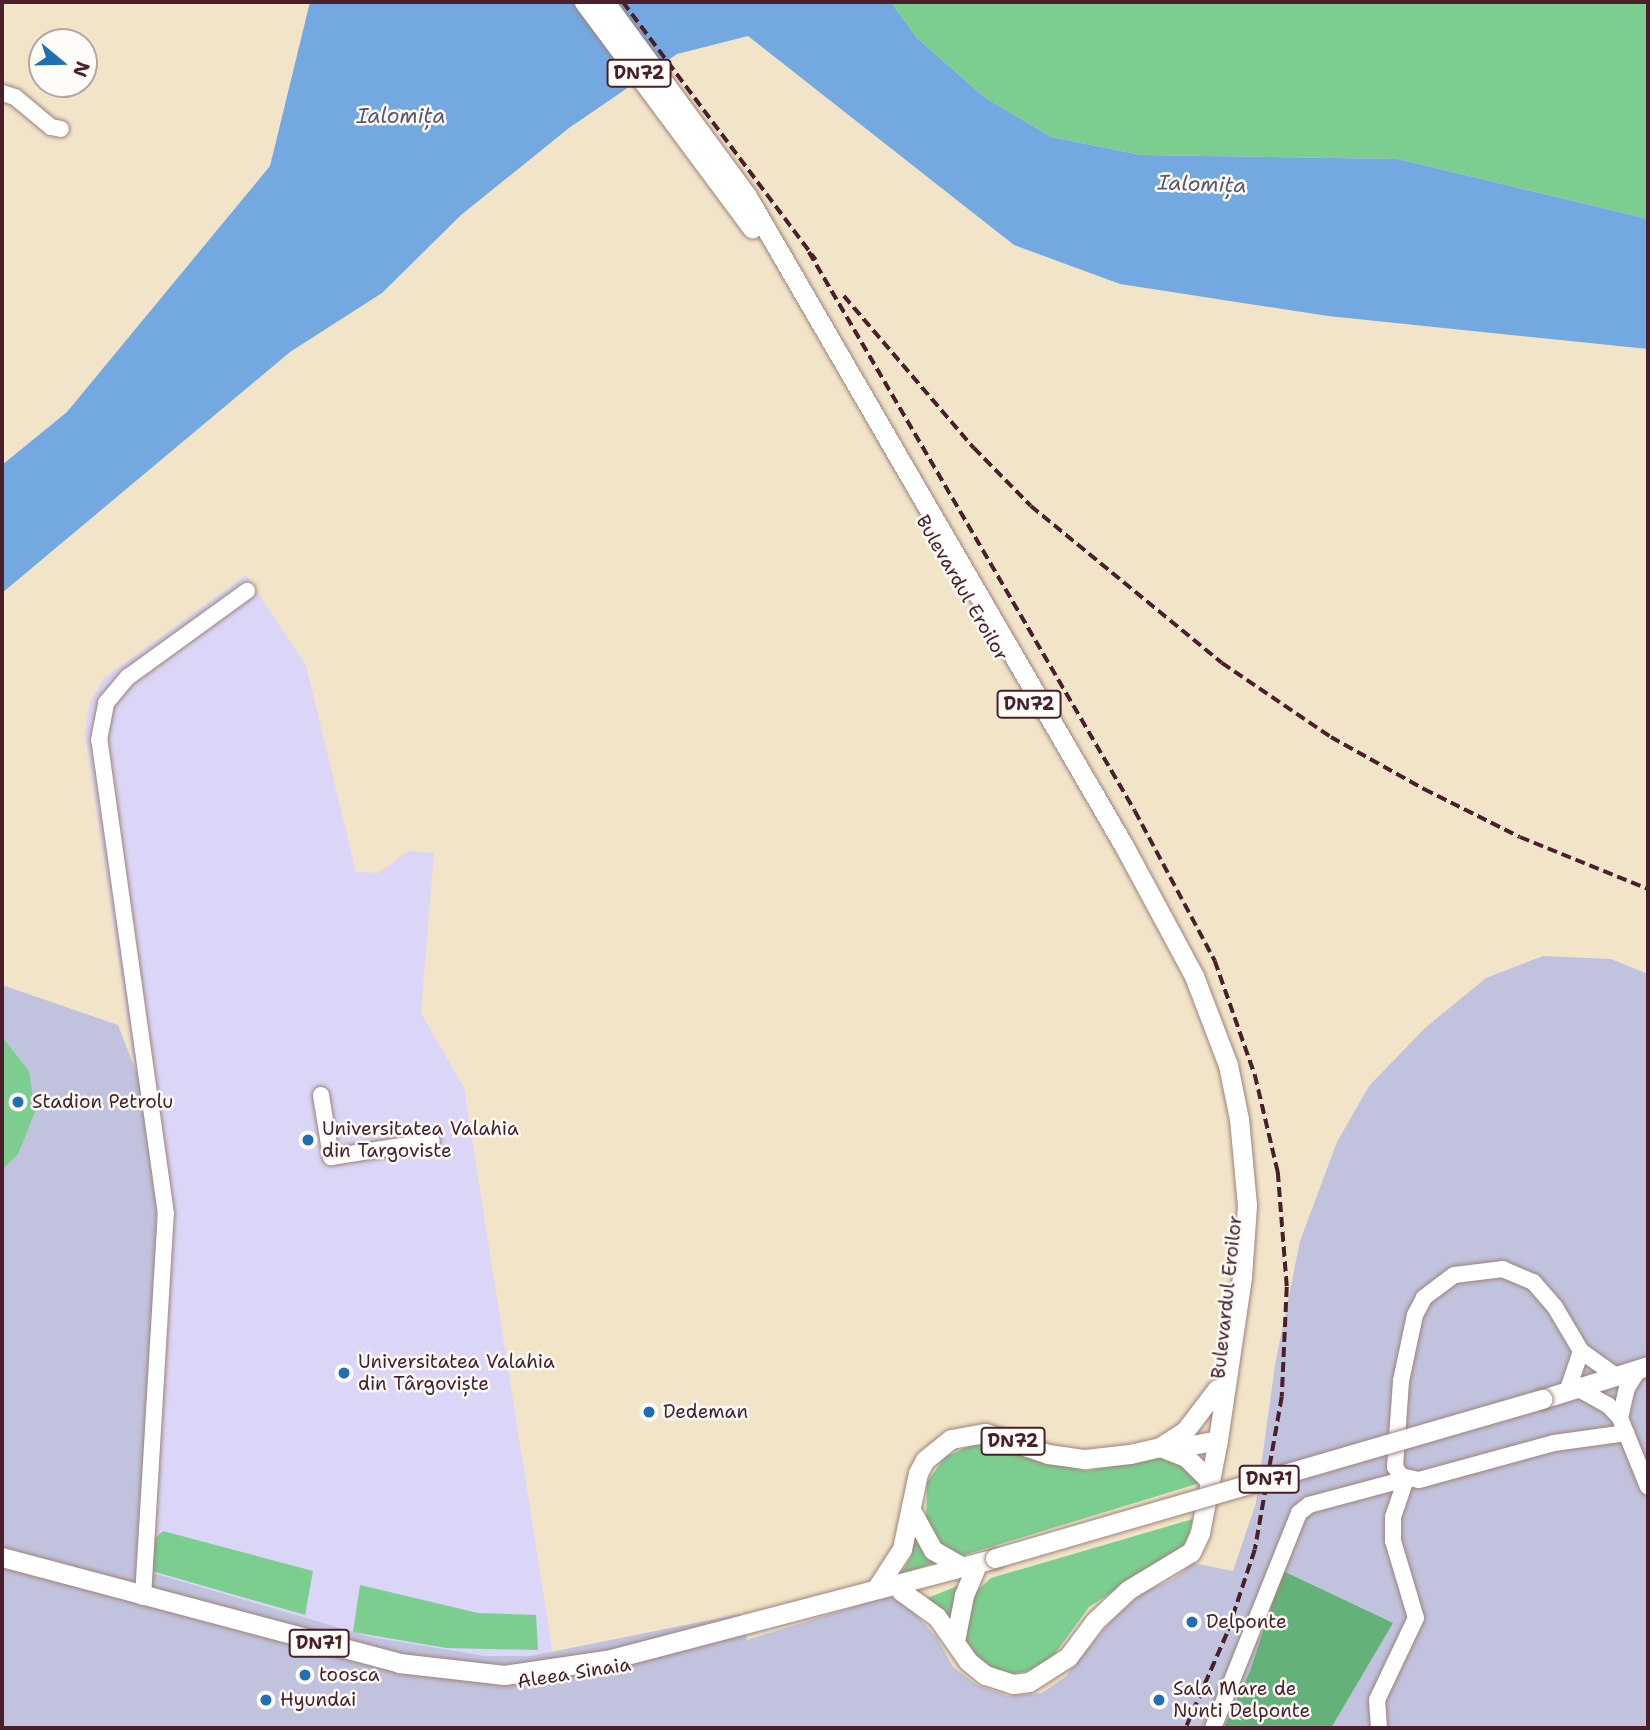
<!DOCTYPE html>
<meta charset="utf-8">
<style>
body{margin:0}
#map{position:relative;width:1650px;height:1730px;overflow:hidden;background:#f2e4c9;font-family:"Shantell Sans",sans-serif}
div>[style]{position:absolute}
.built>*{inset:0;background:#dbd6f7}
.industrial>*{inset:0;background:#c1c2dd}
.green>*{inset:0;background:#7cce90}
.forest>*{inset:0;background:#65b17a}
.water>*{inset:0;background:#74a8e1}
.roads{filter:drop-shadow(0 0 2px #9e827a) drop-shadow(0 0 2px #9e827a)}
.minor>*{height:16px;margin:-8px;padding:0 8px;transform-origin:8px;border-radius:8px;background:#fff}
.major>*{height:19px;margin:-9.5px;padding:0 9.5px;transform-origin:9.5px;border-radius:9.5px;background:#fff}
.rail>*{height:3.5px;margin-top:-1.75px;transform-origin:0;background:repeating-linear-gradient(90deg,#4a1f2b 0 10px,transparent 0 15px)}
.bridges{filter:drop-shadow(0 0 2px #9e827a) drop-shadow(0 0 2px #9e827a)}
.major-bridge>*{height:19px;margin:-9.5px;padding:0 9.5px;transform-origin:9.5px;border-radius:9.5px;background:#fff}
.dots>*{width:19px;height:19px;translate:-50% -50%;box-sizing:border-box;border:4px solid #fdfcf7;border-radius:50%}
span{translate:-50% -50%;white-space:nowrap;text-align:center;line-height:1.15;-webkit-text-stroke:5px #fdfcf7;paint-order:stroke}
.shield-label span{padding:2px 5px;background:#fdfcf7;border:2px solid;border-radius:5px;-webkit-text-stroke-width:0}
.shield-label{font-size:18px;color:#4a1f2b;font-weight:700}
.street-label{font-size:19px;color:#4a1f2b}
.poi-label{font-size:19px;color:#4a1f2b}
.left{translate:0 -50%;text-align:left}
.water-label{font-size:21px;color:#5b5674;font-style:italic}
.frame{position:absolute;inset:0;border:4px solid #4a1f2b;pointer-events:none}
.north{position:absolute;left:28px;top:28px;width:70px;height:70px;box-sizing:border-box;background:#fdfcf7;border:2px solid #b5a4a5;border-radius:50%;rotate:109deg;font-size:19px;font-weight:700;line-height:28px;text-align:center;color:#4a1f2b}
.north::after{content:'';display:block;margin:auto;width:24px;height:32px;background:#1f6fb2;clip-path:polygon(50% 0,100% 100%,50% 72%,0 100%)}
</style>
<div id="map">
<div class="built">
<i style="clip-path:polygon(246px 575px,306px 665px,356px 872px,379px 873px,408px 851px,434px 853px,421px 1013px,464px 1088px,554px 1661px,423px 1658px,134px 1576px,153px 1192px,85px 733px,90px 702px,104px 678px)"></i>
</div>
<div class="industrial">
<i style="clip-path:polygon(1543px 956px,1611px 959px,1648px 974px,1648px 1728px,2px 1728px,2px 985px,118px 1025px,142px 1087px,153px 1157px,157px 1231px,139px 1569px,371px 1637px,485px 1656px,531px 1656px,740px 1614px,747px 1640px,889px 1596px,911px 1609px,937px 1638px,953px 1667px,977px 1685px,1008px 1696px,1042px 1693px,1065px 1677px,1111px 1621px,1142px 1593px,1173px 1579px,1193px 1563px,1233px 1571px,1256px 1503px,1275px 1365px,1300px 1241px,1337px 1142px,1369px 1086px,1425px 1028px,1486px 978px)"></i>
</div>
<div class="green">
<i style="clip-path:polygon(891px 2px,1648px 2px,1648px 219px,1398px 159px,1141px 155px,1051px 137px,984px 97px,917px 38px)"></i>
<i style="clip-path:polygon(2px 1037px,29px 1071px,35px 1112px,18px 1154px,2px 1170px)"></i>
<i style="clip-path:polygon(974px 1444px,1086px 1471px,1173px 1456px,1200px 1483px,961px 1556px,949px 1555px,926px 1524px,927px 1482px,945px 1457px)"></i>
<i style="clip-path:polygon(1193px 1519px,1186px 1544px,1089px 1607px,1054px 1655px,1038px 1669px,1012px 1674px,997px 1671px,979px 1660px,966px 1641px,965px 1620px,971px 1596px,991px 1578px)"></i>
<i style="clip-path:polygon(163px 1531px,313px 1571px,305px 1615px,152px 1571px,155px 1538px)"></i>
<i style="clip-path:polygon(915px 1537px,936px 1562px,900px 1575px,911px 1557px)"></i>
<i style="clip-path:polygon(360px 1585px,478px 1613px,536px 1615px,538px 1650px,446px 1648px,353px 1632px)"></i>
<i style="clip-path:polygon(960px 1585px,950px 1626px,925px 1599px)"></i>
</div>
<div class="forest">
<i style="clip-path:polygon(1283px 1571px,1393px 1623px,1331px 1728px,1224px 1728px,1250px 1671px)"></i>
</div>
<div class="water">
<i style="clip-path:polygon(310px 2px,891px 2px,917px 38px,984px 97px,1051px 137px,1141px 155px,1398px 159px,1648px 219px,1648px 349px,1328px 316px,1120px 284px,1014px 245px,748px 36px,677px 54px,569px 128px,461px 215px,382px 293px,290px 352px,2px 593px,2px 465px,67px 412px,270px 166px)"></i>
</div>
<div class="roads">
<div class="minor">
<i style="left:2px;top:93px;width:14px;rotate:17deg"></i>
<i style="left:15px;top:97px;width:47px;rotate:39.8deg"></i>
<i style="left:51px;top:127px;width:10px;rotate:11deg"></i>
<i style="left:321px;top:1095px;width:63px;rotate:80.8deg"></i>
<i style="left:331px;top:1157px;width:102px;rotate:-9deg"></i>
<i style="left:1616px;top:1376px;width:43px;rotate:-144.5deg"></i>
<i style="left:1581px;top:1351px;width:51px;rotate:-120.6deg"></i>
<i style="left:1555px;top:1307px;width:33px;rotate:-131deg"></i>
<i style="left:1533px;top:1282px;width:33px;rotate:-157deg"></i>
<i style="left:1503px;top:1269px;width:49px;rotate:173deg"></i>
<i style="left:1454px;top:1275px;width:38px;rotate:143deg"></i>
<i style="left:1424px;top:1298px;width:19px;rotate:118deg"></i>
<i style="left:1415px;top:1315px;width:67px;rotate:102deg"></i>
<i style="left:1401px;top:1381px;width:86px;rotate:94deg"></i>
<i style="left:1395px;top:1467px;width:11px;rotate:56deg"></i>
<i style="left:1401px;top:1476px;width:18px;rotate:13deg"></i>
<i style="left:1419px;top:1480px;width:140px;rotate:-15.3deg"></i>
<i style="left:1554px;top:1443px;width:73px;rotate:-7.9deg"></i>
<i style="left:1577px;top:1388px;width:35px;rotate:29deg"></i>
<i style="left:1608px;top:1405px;width:18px;rotate:47deg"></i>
<i style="left:1620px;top:1418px;width:74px;rotate:67.9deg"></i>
<i style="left:1567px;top:1392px;width:43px;rotate:-71.1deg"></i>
<i style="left:1620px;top:1418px;width:31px;rotate:-77deg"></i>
<i style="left:1627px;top:1388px;width:22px;rotate:-58deg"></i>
<i style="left:143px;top:1597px;width:384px;rotate:-86.6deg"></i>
<i style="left:166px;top:1214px;width:479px;rotate:-98deg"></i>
<i style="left:99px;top:740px;width:38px;rotate:-79deg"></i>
<i style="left:106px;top:703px;width:34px;rotate:-50deg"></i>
<i style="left:128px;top:677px;width:147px;rotate:-35.9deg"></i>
<i style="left:1213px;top:1728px;width:232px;rotate:-68.2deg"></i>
<i style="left:1299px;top:1513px;width:13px;rotate:-39deg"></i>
<i style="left:1309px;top:1505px;width:100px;rotate:-15deg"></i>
<i style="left:1379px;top:1728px;width:28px;rotate:-94deg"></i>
<i style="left:1377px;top:1700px;width:91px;rotate:-64.6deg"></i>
<i style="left:1416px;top:1618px;width:80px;rotate:-106.6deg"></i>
<i style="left:1393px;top:1541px;width:24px;rotate:-90deg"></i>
<i style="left:1393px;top:1517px;width:40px;rotate:-71.1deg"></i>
</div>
<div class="major">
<i style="left:584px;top:2px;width:282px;rotate:53.4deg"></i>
<i style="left:605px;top:2px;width:240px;rotate:53.8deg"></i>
<i style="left:747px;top:196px;width:751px;rotate:59.89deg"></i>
<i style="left:1124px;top:846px;width:148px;rotate:61.7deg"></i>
<i style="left:1194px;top:976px;width:95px;rotate:69.1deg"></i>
<i style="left:1228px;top:1065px;width:55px;rotate:78.5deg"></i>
<i style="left:1239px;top:1119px;width:86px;rotate:84.7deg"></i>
<i style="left:1247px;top:1205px;width:72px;rotate:94deg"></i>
<i style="left:1242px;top:1277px;width:165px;rotate:98.4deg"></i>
<i style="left:1218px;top:1440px;width:95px;rotate:101deg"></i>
<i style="left:1200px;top:1533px;width:21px;rotate:115deg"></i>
<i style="left:1191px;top:1552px;width:74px;rotate:148.9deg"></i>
<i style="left:1128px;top:1590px;width:45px;rotate:136.8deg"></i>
<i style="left:1095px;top:1621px;width:45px;rotate:126.9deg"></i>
<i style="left:1068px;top:1657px;width:46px;rotate:147.3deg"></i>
<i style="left:1029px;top:1682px;width:16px;rotate:173deg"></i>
<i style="left:1013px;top:1684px;width:29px;rotate:-162deg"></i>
<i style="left:985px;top:1675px;width:22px;rotate:-141deg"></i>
<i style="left:968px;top:1661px;width:54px;rotate:-125.2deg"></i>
<i style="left:937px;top:1617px;width:44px;rotate:-144.2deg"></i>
<i style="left:1542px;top:1399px;width:111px;rotate:-17.3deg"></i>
<i style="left:1160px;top:1447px;width:28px;rotate:21deg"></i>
<i style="left:1186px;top:1457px;width:34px;rotate:45deg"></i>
<i style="left:1171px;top:1449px;width:48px;rotate:-10.8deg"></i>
<i style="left:911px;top:1510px;width:46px;rotate:61.2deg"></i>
<i style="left:933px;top:1550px;width:30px;rotate:30deg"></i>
<i style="left:2px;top:1557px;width:411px;rotate:14.9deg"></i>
<i style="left:399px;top:1663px;width:106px;rotate:6.5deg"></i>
<i style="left:504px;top:1675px;width:108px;rotate:-8.5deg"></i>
<i style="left:611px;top:1659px;width:397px;rotate:-14.7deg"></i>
<i style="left:876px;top:1589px;width:48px;rotate:-57deg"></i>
<i style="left:902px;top:1549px;width:78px;rotate:-78.1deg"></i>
<i style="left:918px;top:1473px;width:15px;rotate:-62deg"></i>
<i style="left:925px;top:1460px;width:33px;rotate:-39deg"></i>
<i style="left:951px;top:1439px;width:35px;rotate:-10deg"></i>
<i style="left:985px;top:1433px;width:66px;rotate:18.4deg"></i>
<i style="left:1048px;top:1454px;width:37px;rotate:8deg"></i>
<i style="left:1085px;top:1459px;width:45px;rotate:-6.3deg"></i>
<i style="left:1130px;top:1454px;width:31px;rotate:-13deg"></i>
<i style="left:1160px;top:1447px;width:30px;rotate:-33deg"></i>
<i style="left:1185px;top:1431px;width:53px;rotate:-52.7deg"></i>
<i style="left:955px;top:1641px;width:47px;rotate:-78.9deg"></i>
<i style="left:964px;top:1595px;width:34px;rotate:-67deg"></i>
</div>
</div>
<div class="rail">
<i style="left:623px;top:2px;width:322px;rotate:53.2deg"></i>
<i style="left:809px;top:252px;width:647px;rotate:59.75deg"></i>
<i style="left:1135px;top:811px;width:170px;rotate:61.9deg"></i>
<i style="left:1215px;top:961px;width:121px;rotate:70.7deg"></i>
<i style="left:1255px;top:1075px;width:100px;rotate:76.7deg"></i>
<i style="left:1278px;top:1172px;width:115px;rotate:85.5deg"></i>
<i style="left:1287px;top:1287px;width:110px;rotate:92.6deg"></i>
<i style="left:1282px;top:1397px;width:155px;rotate:100deg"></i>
<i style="left:1255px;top:1550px;width:89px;rotate:108.4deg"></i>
<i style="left:1227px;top:1634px;width:103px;rotate:113.6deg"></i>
<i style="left:844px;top:296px;width:200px;rotate:49.5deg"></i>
<i style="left:974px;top:448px;width:81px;rotate:45.5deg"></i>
<i style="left:1031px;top:506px;width:247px;rotate:39.4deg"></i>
<i style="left:1222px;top:663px;width:132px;rotate:34.2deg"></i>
<i style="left:1331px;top:737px;width:107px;rotate:29.2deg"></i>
<i style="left:1424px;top:789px;width:107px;rotate:26.6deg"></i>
<i style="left:1520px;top:837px;width:138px;rotate:22.1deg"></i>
</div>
<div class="bridges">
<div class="major-bridge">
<i style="left:995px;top:1558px;width:570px;rotate:-16.21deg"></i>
</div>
</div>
<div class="dots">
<i style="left:18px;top:1102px;background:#1f6fb2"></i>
<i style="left:308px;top:1140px;background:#1f6fb2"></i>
<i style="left:344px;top:1373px;background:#1f6fb2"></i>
<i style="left:649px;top:1412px;background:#1f6fb2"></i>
<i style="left:1192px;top:1622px;background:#1f6fb2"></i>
<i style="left:305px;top:1675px;background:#1f6fb2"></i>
<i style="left:266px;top:1700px;background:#1f6fb2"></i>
<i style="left:1159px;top:1700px;background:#1f6fb2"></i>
</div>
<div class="shield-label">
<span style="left:639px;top:73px">DN72</span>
<span style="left:1029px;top:704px">DN72</span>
<span style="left:1013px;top:1441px">DN72</span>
<span style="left:1269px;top:1479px">DN71</span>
<span style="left:319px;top:1643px">DN71</span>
</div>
<div class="street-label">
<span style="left:962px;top:588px;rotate:60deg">Bulevardul Eroilor</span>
<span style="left:1227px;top:1297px;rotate:-84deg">Bulevardul Eroilor</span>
<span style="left:574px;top:1673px;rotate:-9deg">Aleea Sinaia</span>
</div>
<div class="poi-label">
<span class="left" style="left:32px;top:1102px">Stadion Petrolu</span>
<span class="left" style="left:322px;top:1140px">Universitatea Valahia<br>din Targoviste</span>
<span class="left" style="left:358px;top:1373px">Universitatea Valahia<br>din Târgoviște</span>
<span class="left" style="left:663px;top:1412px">Dedeman</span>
<span class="left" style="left:1206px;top:1622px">Delponte</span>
<span class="left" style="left:319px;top:1675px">toosca</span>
<span class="left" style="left:1173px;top:1700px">Sala Mare de<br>Nunti Delponte</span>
<span class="left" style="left:280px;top:1700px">Hyundai</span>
</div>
<div class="water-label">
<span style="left:401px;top:116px">Ialomița</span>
<span style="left:1202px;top:184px;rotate:2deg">Ialomița</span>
</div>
<div class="frame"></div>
<div class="north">N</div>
</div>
